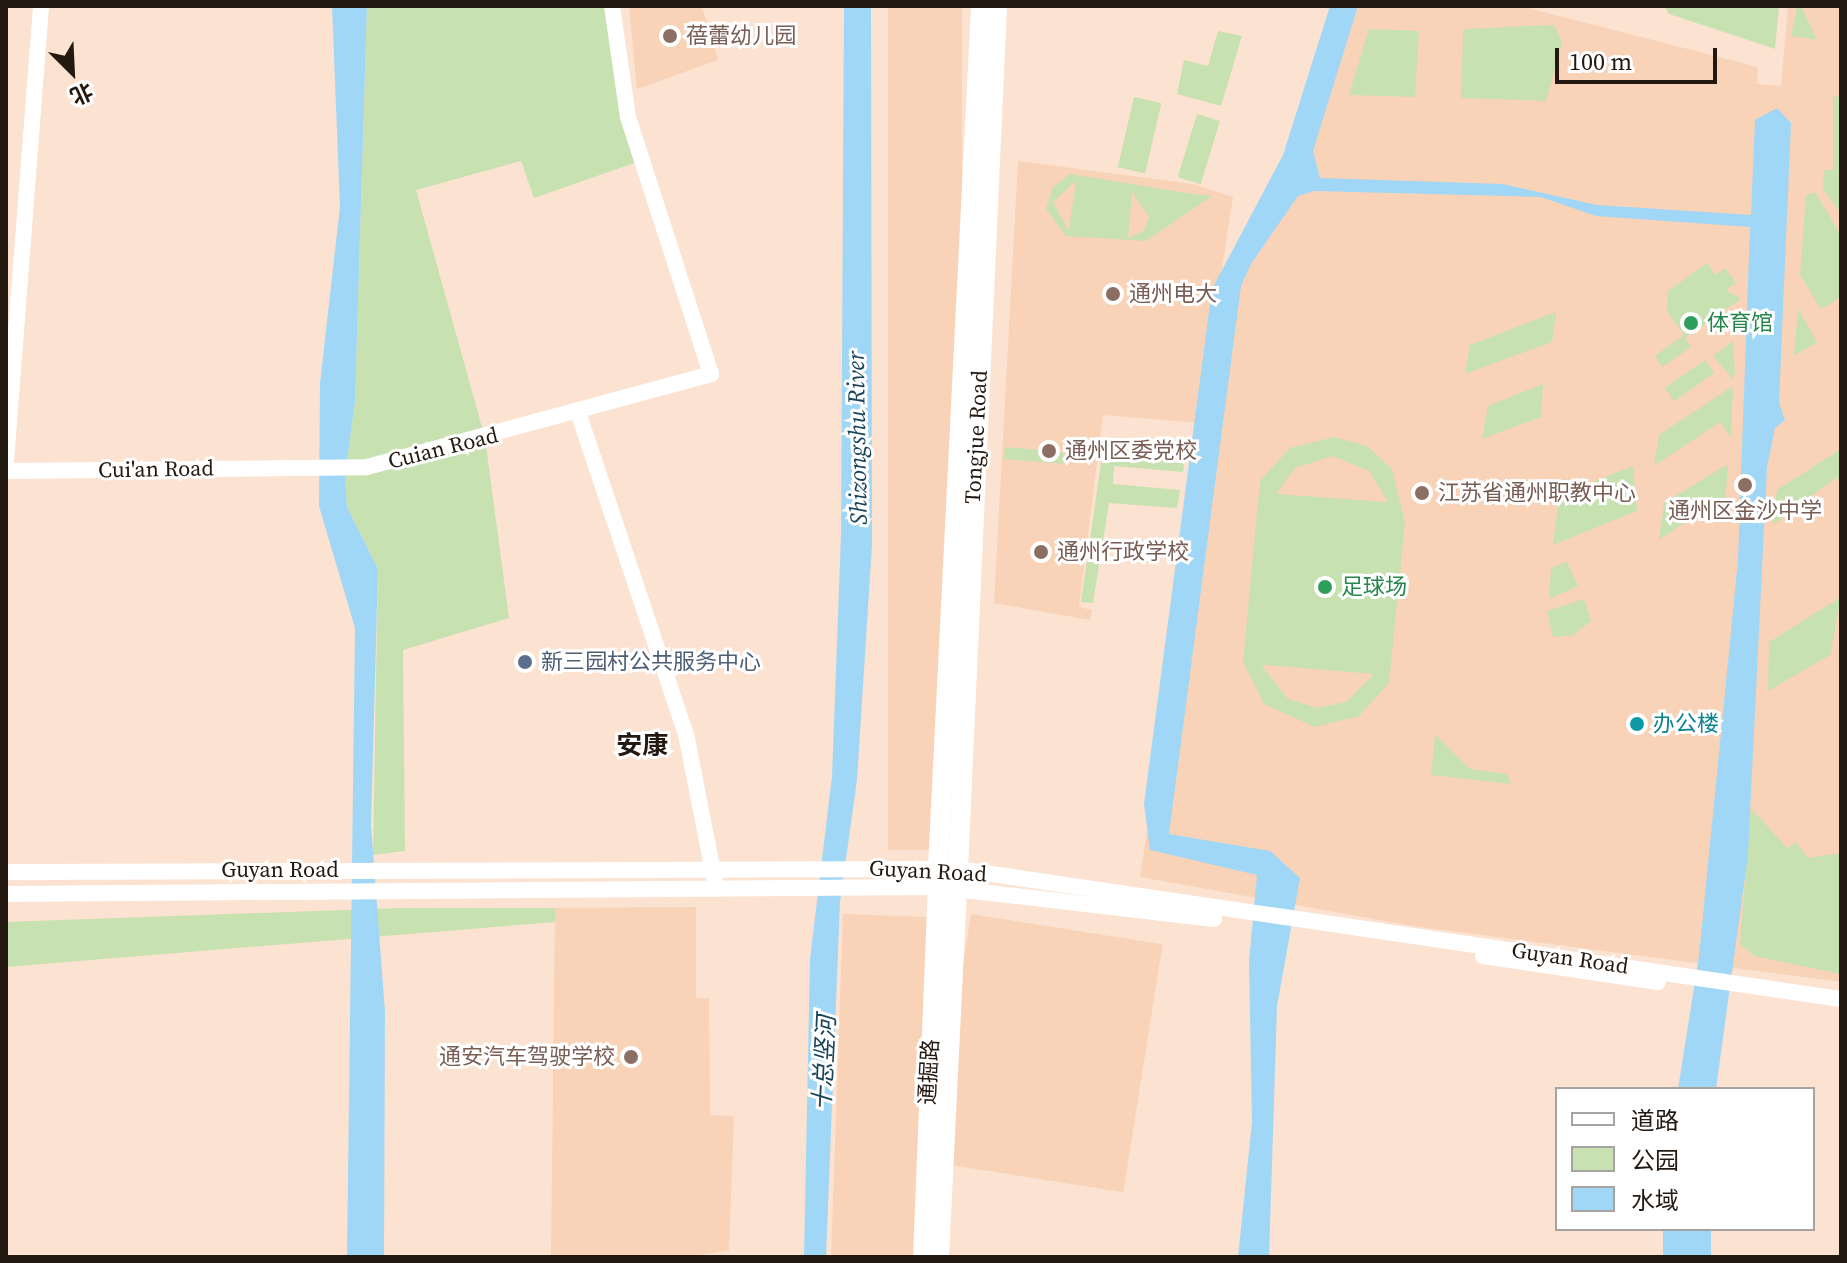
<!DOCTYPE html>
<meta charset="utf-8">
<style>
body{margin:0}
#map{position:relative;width:1847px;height:1263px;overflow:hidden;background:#fce2d0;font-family:"Source Serif 4","Noto Sans SC",serif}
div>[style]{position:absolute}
.built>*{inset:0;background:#f9d3b7;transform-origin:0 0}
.green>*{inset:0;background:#c8e1b1;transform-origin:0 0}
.water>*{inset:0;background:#a1d7f6;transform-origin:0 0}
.minor>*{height:16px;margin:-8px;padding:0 8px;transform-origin:8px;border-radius:8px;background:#fff}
.major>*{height:20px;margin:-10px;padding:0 10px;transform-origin:10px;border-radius:10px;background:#fff}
.dots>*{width:22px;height:22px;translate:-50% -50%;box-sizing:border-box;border:4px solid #fff;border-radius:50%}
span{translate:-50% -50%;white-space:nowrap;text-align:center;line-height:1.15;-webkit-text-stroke:6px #fff;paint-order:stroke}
.education-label{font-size:22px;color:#785e54}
.left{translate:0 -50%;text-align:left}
.right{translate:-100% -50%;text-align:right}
.leisure-label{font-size:22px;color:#27864d}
.street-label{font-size:22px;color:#241911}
.service-label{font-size:22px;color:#4e5e75}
.culture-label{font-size:22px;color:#0d838f}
.water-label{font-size:24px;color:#184359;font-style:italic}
.quarter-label{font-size:26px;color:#241911;font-weight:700}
.frame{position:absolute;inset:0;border:8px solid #241911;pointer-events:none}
.legend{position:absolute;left:1555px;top:1087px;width:260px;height:144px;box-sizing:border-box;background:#fff;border:2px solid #a7a3a0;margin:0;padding:10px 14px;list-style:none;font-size:24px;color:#241911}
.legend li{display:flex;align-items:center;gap:16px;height:40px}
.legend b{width:40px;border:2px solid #a7a3a0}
.north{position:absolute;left:32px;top:32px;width:80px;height:80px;-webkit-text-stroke:6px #fff;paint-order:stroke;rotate:156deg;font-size:22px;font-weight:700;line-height:32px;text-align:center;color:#241911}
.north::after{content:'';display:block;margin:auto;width:28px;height:36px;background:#241911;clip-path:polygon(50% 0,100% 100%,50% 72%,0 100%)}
.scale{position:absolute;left:1555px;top:48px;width:162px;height:36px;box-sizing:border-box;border:4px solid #241911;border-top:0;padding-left:10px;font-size:24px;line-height:28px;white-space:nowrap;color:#241911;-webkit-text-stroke:6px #fff;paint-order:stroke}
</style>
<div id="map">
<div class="built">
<i style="clip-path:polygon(629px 6px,702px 6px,718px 60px,637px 89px)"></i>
<i style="left:888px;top:6px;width:74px;height:844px"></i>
<i style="clip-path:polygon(1353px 6px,1520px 6px,1758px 67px,1757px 84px,1781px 86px,1788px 6px,1841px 6px,1841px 982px,1413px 926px,1140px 877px,1232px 282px)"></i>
<i style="clip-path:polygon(1018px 161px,1193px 184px,1233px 197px,1198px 423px,1103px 415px,1079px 607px,1092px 610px,1090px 620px,994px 603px)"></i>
<i style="clip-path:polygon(696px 907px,696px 998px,709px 998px,710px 1115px,734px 1116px,729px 1250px,689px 1257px,551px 1257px,555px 908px)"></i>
<i style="left:843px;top:914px;width:84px;height:343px;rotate:2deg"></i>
<i style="left:971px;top:914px;width:194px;height:251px;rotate:9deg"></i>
</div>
<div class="green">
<i style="clip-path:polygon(367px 6px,612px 6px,640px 161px,534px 198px,521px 161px,416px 190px,485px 438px,509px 618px,403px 650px,405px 851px,373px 855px,378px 569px,347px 507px,345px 476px,355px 402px)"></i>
<i style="clip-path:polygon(1664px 6px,1779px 6px,1775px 49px,1669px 14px)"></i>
<i style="clip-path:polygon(1797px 6px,1801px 6px,1817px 40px,1791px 36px)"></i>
<i style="clip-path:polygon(1554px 25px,1562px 42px,1546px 101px,1461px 98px,1463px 29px)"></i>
<i style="clip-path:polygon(1369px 29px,1419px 31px,1415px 97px,1349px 95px)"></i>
<i style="clip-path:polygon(1218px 31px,1242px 36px,1221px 106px,1177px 94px,1184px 60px,1208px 66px)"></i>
<i style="clip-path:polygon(1833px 96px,1841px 97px,1841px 213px,1823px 189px,1824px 170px,1833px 170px)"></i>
<i style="left:1134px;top:97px;width:28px;height:72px;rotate:13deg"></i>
<i style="left:1197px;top:114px;width:24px;height:66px;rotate:17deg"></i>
<i style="clip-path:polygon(evenodd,1070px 174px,1193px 194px,1212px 196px,1146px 241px,1066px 236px,1046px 209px,1053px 187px,1070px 174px,1076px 181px,1069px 229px,1068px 229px,1053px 202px,1076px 181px,1070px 174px,1132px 192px,1149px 217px,1144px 231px,1128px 238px,1132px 192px)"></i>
<i style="clip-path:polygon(1815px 192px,1841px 235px,1841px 297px,1821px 309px,1800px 275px,1806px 195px)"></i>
<i style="clip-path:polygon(1707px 263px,1715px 275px,1725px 268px,1736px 283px,1726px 290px,1741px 299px,1685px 338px,1691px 347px,1662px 367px,1655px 356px,1684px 335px,1667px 312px,1668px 291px)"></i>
<i style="clip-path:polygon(1798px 309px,1817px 342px,1794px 356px)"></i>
<i style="clip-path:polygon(1556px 312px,1552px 342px,1465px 374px,1470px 345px)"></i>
<i style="clip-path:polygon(1733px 341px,1735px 374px,1733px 379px,1713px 356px)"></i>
<i style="left:1705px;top:360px;width:16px;height:49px;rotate:55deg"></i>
<i style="clip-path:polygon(1543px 384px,1541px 417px,1482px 439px,1488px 406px)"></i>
<i style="clip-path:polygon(1733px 386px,1731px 437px,1720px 422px,1654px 466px,1659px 435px)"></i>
<i style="clip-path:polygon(evenodd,1334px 437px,1367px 446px,1392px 469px,1405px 523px,1389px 683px,1359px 716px,1315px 727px,1264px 704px,1243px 662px,1260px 481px,1290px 448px,1334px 437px,1333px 456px,1369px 471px,1388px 502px,1276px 494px,1295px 468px,1333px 456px,1334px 437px,1262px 666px,1263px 665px,1374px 674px,1346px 702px,1317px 708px,1288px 699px,1262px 666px)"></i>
<i style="left:1005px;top:447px;width:59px;height:12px;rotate:5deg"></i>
<i style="clip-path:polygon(1103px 449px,1185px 457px,1183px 472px,1114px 466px,1113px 484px,1180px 490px,1177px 508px,1109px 503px,1093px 603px,1081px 602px)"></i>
<i style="clip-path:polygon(1841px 449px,1841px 483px,1836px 478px,1773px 525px,1777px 490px)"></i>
<i style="clip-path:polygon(1728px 464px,1724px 521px,1711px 504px,1659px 540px,1664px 503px)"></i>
<i style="clip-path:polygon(1633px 466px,1637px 511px,1553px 545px,1559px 495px)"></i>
<i style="clip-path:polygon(1567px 562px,1578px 586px,1549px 599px,1551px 568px)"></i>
<i style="clip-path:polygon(1841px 597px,1830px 655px,1768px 691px,1769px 642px)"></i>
<i style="clip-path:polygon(1584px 599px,1591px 621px,1572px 636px,1553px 637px,1547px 611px)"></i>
<i style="clip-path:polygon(1435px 734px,1470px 769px,1507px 774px,1511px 784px,1431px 775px)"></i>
<i style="clip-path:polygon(1751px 808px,1787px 848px,1796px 842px,1808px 858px,1841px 853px,1841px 974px,1754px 956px,1740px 944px)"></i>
<i style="clip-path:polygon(400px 908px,555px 908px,555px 922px,6px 967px,6px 922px)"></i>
</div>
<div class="water">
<i style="clip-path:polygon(332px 6px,367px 6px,355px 402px,345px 476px,347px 507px,378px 569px,371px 825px,385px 1012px,384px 1257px,347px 1257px,355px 628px,319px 506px,320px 383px,340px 207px)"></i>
<i style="clip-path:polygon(844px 6px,871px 6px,872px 545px,857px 780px,840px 902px,826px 1257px,804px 1257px,810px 959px,832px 776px,841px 535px)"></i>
<i style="clip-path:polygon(1330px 6px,1358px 6px,1313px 151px,1320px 178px,1502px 184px,1597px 205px,1751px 215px,1755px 120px,1777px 108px,1791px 123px,1779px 403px,1785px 420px,1775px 428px,1767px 467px,1748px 855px,1716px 1089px,1678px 1089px,1699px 956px,1738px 560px,1750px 227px,1596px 216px,1541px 197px,1315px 191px,1298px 196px,1251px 264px,1241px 286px,1169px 834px,1270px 851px,1300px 878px,1277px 1006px,1269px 1257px,1238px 1257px,1252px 1122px,1249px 961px,1257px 875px,1150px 850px,1144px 804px,1212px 289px,1283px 155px)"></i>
<i style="left:1663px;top:1229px;width:48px;height:28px"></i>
</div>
<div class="minor">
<i style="left:612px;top:6px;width:112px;rotate:81.8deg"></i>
<i style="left:628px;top:117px;width:270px;rotate:72.1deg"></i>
<i style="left:711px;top:374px;width:8px;rotate:166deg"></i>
<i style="left:578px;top:412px;width:340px;rotate:71.5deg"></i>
<i style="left:686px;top:734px;width:151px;rotate:78.9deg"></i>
<i style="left:6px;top:461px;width:456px;rotate:-85.6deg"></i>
<i style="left:6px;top:471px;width:361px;rotate:-0.6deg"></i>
<i style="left:367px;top:467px;width:356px;rotate:-15.1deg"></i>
<i style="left:6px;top:872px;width:952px;rotate:-0.18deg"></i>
<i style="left:958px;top:869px;width:893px;rotate:8.38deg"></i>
<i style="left:6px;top:894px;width:932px;rotate:-0.43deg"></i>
<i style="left:938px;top:887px;width:278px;rotate:6.6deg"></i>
<i style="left:1483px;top:956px;width:177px;rotate:8.5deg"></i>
</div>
<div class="major">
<i style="left:938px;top:867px;width:862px;rotate:-87.14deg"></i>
<i style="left:958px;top:869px;width:864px;rotate:-87.41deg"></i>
<i style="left:923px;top:1257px;width:370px;rotate:-87.7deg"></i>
<i style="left:939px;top:1257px;width:369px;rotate:-87.2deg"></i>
</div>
<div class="dots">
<i style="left:670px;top:36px;background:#8d6e63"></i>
<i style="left:1113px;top:294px;background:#8d6e63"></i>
<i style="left:1691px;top:323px;background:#2e9e5b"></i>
<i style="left:1049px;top:451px;background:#8d6e63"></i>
<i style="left:1745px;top:485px;background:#8d6e63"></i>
<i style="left:1422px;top:493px;background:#8d6e63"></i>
<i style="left:1041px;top:552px;background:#8d6e63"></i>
<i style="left:1325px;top:587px;background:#2e9e5b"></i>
<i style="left:525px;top:662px;background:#5c6f8a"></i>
<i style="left:1637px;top:724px;background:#0f9aa8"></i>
<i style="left:631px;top:1057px;background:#8d6e63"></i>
</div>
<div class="education-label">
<span class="left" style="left:686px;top:36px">蓓蕾幼儿园</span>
<span class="left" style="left:1129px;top:294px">通州电大</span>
<span class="left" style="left:1065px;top:451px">通州区委党校</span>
<span class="left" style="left:1438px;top:493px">江苏省通州职教中心</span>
<span style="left:1745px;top:511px">通州区金沙中学</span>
<span class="left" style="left:1057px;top:552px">通州行政学校</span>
<span class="right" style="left:615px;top:1057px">通安汽车驾驶学校</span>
</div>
<div class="leisure-label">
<span class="left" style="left:1707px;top:323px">体育馆</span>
<span class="left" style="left:1341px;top:587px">足球场</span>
</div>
<div class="street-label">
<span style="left:976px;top:437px;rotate:-87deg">Tongjue Road</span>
<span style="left:443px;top:448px;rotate:-14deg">Cuian Road</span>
<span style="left:156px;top:469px;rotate:-1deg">Cui'an Road</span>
<span style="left:280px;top:870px">Guyan Road</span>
<span style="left:928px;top:871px;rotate:3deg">Guyan Road</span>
<span style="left:1570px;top:958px;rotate:8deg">Guyan Road</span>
<span style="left:929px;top:1072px;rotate:-87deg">通掘路</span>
</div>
<div class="service-label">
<span class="left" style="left:541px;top:662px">新三园村公共服务中心</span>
</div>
<div class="culture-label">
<span class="left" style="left:1653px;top:724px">办公楼</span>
</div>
<div class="water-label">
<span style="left:857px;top:438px;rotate:-91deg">Shizongshu River</span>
<span style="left:824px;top:1063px;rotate:-87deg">十总竖河</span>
</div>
<div class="quarter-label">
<span style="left:642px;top:746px">安康</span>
</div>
<div class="frame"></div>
<ul class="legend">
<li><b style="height:10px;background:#fff"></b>道路</li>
<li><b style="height:22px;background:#c8e1b1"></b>公园</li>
<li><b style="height:22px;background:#a1d7f6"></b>水域</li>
</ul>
<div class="north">北</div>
<div class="scale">100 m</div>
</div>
